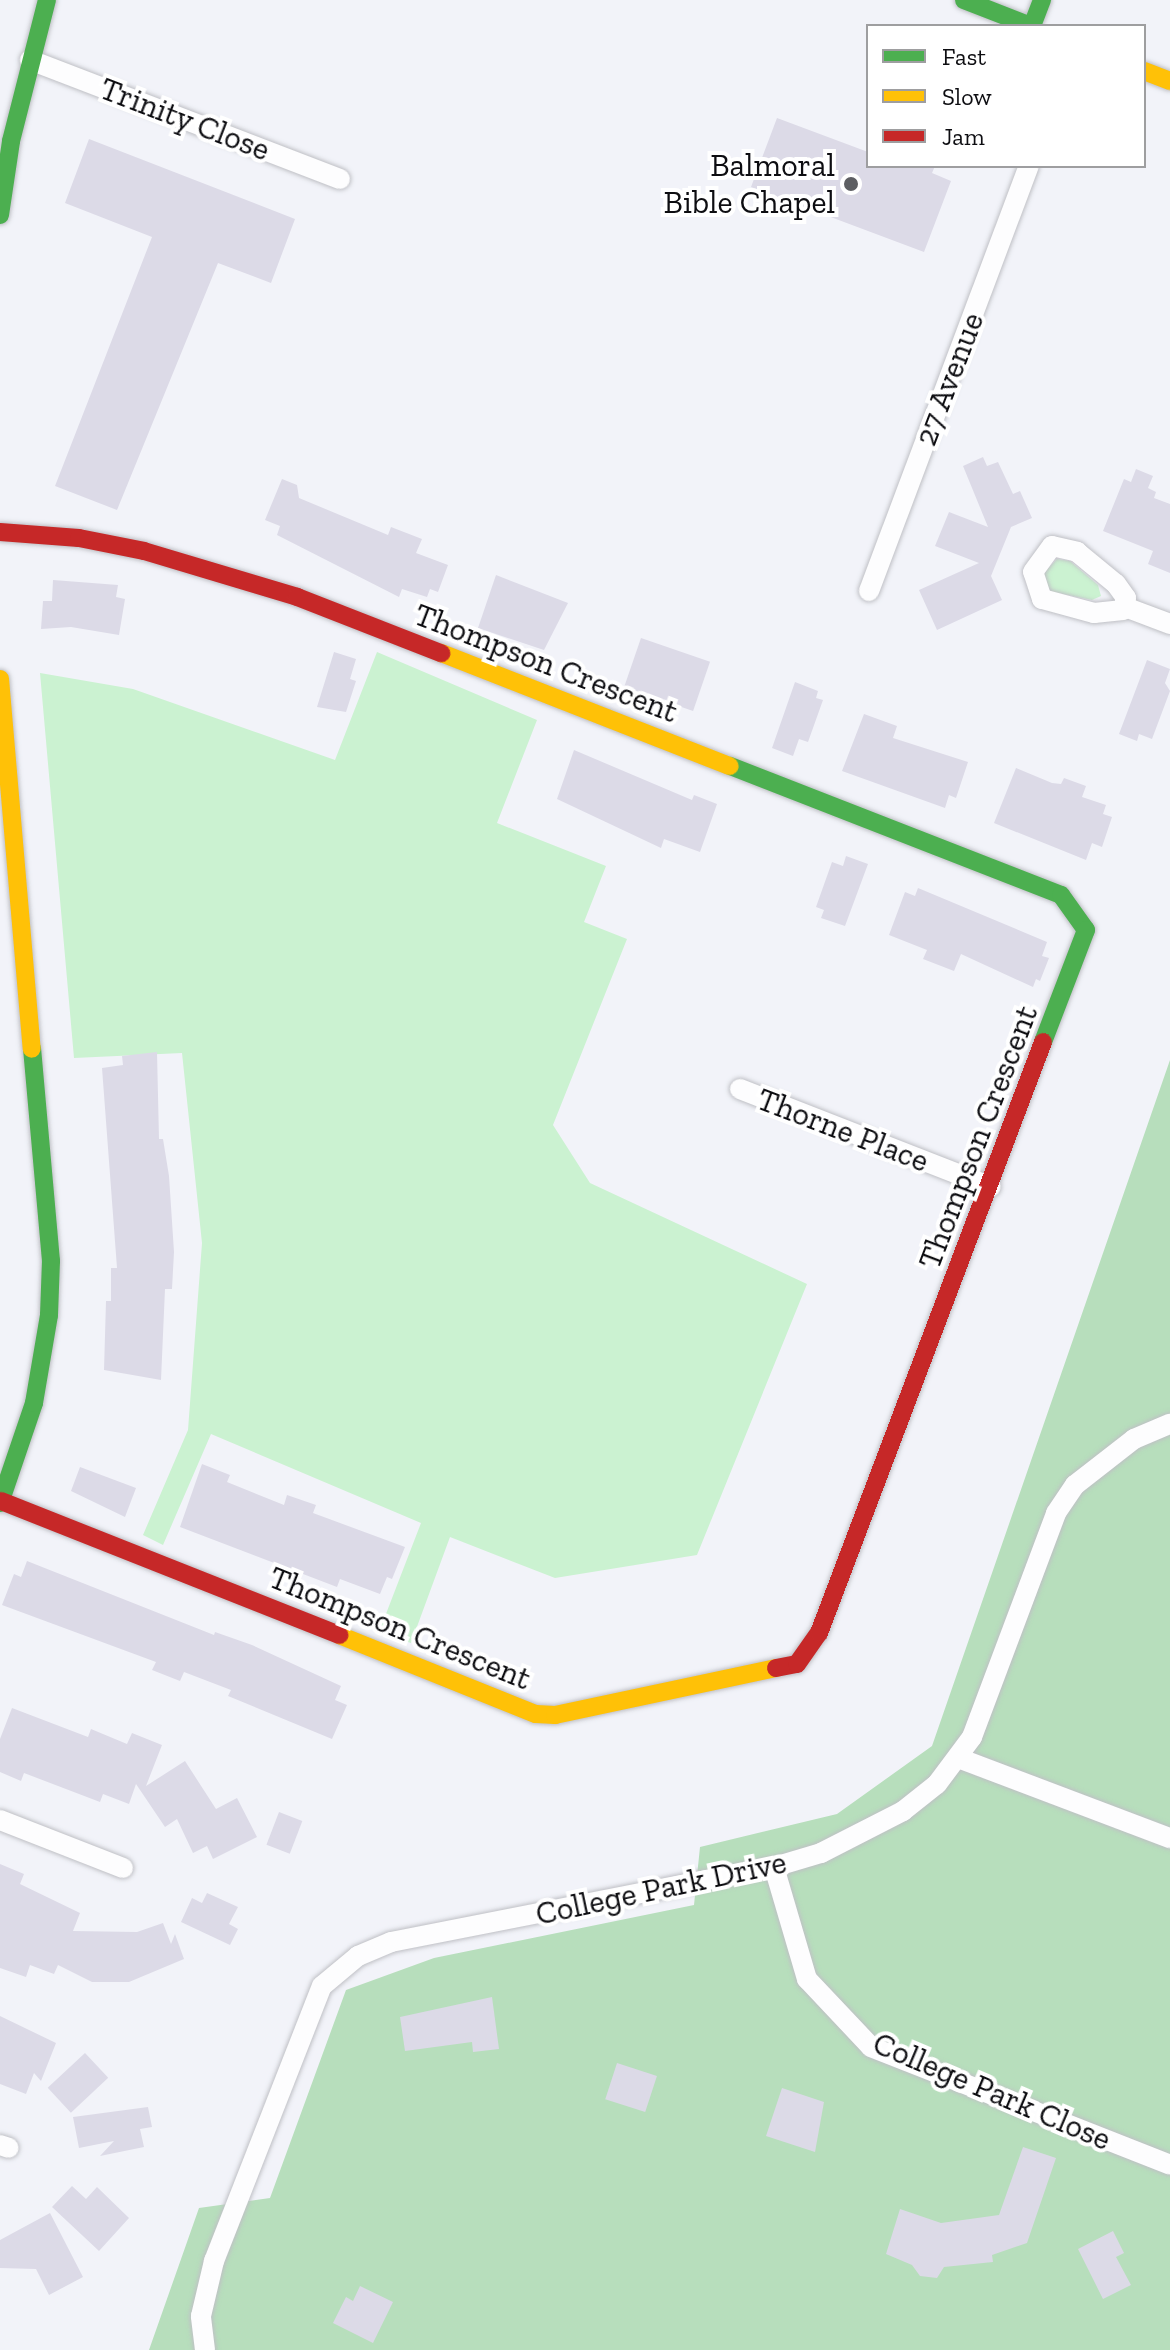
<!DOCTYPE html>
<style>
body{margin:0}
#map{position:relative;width:1170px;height:2350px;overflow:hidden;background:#f2f3f9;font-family:"Zilla Slab",serif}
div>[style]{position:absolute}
.green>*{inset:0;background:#cbf2d1}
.forest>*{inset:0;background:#b7debc}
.building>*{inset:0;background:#dcdae7;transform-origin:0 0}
.roads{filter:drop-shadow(0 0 2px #bfc0c5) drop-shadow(0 0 2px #bfc0c5)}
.street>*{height:20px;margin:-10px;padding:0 10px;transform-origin:10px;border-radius:10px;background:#fdfdfe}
.fast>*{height:18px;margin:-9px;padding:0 9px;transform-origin:9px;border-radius:9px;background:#4caf50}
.slow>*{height:18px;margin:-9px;padding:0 9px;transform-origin:9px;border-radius:9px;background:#ffc107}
.jam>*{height:18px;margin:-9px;padding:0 9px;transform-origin:9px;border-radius:9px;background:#c62828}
.dots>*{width:22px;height:22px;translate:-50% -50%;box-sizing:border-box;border:4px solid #fff;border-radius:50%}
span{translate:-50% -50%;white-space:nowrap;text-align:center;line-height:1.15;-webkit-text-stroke:8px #fff;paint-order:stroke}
.street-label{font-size:32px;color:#0d0d11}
.poi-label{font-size:32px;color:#0d0d11}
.right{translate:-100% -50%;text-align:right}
.legend{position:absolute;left:866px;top:24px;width:280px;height:144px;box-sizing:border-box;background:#fff;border:2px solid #9e9ea0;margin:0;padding:10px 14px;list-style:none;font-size:24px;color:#0d0d11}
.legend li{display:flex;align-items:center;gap:16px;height:40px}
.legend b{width:40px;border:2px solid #9e9ea0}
</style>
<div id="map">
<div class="green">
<i style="clip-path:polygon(1057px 559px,1070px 561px,1098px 585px,1101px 596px,1092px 600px,1049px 591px,1042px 575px)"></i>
<i style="clip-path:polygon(377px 652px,537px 720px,497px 823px,606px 866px,584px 922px,627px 939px,553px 1125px,590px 1183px,807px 1284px,697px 1555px,555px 1578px,450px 1537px,411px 1643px,379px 1632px,421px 1523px,211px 1434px,163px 1545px,143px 1535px,188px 1430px,202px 1243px,182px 1053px,74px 1058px,40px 673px,133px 689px,335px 760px)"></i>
</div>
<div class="forest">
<i style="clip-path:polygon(1170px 1060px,1170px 2350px,149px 2350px,199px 2208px,270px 2198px,346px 1990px,434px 1958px,694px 1905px,700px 1847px,837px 1814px,932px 1746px)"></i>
</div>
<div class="building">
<i style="clip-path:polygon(777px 118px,868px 152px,868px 166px,935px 166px,932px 173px,951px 181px,924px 252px,751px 187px)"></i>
<i style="clip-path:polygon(89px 139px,295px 219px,271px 283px,218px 263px,117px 510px,55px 486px,152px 237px,65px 203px)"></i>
<i style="clip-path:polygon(983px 457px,987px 466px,998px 462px,1013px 494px,1020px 491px,1032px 518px,1011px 527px,991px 576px,1002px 600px,937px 630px,919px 590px,979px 563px,935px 546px,949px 512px,988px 527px,963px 466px)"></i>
<i style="clip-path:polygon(1136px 469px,1153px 476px,1148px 488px,1156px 492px,1154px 498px,1170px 504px,1170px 573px,1148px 564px,1153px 551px,1103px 531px,1124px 479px,1131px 482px)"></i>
<i style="clip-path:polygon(282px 479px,297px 485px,299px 498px,388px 535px,391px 527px,422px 539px,416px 553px,448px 565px,438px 592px,430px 589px,427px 597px,402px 589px,399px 597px,277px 535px,280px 526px,265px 520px)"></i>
<i style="clip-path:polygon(496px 575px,568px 603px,544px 650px,478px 628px)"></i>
<i style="clip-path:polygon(53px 580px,118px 585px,116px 597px,125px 599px,119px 635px,71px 627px,41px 629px,43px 601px,52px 601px)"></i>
<i style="left:641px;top:638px;width:73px;height:52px;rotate:19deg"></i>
<i style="clip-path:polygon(334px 652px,356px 659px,350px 679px,356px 681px,346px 712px,317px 707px)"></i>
<i style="clip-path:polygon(1147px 660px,1170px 669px,1165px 683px,1170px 691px,1152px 739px,1139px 734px,1137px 741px,1119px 734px)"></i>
<i style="clip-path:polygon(795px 682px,818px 691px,816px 698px,823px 700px,808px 742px,799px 739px,793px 756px,772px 748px)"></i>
<i style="clip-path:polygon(864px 714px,897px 726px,893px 738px,968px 762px,956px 798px,949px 795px,945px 808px,842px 771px)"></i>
<i style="clip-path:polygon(574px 750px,692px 800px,694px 795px,717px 804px,700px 852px,664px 839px,661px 848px,557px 799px)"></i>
<i style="clip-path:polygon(1016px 768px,1052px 783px,1061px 784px,1064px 778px,1086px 786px,1082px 797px,1106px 805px,1103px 814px,1112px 817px,1102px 847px,1092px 843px,1086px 860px,994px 823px)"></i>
<i style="clip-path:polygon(846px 856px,868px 864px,845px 926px,821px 918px,824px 910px,816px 907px,832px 862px,843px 866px)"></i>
<i style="clip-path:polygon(918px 888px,1047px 942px,1042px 956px,1049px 958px,1040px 981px,1036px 979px,1033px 987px,961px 954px,954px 971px,923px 959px,927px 950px,889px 935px,905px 892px,915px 896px)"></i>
<i style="clip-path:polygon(157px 1052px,159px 1139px,163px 1139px,169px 1176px,174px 1252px,172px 1289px,165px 1289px,161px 1380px,104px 1370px,106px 1301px,111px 1301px,111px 1268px,117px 1268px,102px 1068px,123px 1065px,122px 1056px)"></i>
<i style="clip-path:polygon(202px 1464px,230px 1475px,227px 1482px,284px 1505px,287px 1495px,316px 1505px,313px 1513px,405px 1547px,392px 1579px,387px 1577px,380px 1594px,340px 1579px,337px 1587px,180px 1527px)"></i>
<i style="clip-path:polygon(80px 1467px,136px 1488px,125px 1517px,71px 1491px)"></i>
<i style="clip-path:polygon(27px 1561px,214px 1635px,215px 1632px,252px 1645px,341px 1686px,335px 1700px,347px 1705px,332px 1739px,228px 1696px,231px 1690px,184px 1672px,180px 1681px,152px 1670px,156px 1662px,2px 1605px,14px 1574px,21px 1577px)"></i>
<i style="clip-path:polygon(12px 1708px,88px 1737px,91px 1729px,127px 1744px,132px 1733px,162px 1745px,146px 1786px,185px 1761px,216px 1809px,237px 1798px,257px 1837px,213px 1859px,207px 1846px,193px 1853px,177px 1819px,165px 1827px,136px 1784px,129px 1804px,103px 1794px,100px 1802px,24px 1773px,21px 1781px,0 1772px,0 1739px)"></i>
<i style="left:279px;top:1812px;width:25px;height:35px;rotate:21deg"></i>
<i style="clip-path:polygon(0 1864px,24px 1874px,20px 1884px,80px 1913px,73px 1931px,137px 1932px,163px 1923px,171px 1944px,175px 1934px,184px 1959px,129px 1982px,92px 1982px,58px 1965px,54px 1974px,30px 1965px,26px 1977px,0 1968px)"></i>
<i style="clip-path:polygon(207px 1893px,238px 1907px,229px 1924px,238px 1929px,230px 1945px,181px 1922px,192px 1898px,202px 1903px)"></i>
<i style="clip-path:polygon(492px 1997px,499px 2049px,473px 2052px,472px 2042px,405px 2051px,400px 2017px)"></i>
<i style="clip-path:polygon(0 2016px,56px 2043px,41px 2081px,34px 2073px,26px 2094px,0 2084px)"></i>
<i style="left:85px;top:2053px;width:34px;height:51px;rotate:47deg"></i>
<i style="left:617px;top:2063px;width:42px;height:38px;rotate:18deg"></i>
<i style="clip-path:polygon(782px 2088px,824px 2102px,815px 2152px,766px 2136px)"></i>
<i style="clip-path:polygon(148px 2107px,152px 2127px,140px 2129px,144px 2147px,100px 2156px,114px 2141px,79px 2148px,73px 2117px)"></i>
<i style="clip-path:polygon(1023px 2147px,1056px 2158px,1027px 2243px,992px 2255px,993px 2262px,944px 2267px,937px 2278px,920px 2276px,912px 2265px,886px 2254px,900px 2209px,941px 2223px,999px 2215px)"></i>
<i style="clip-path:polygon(72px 2186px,86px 2199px,97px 2187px,129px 2218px,99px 2251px,52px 2207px)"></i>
<i style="clip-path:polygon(50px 2213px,83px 2277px,49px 2295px,36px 2269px,0 2268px,0 2240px)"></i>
<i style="clip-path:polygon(1113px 2231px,1124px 2253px,1116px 2257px,1131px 2285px,1103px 2299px,1078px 2249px)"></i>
<i style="clip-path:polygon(360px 2286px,393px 2302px,373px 2343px,333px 2323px,346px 2297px,353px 2301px)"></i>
</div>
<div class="roads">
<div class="street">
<i style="left:30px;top:60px;width:332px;rotate:21deg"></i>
<i style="left:1052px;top:546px;width:26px;rotate:13deg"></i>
<i style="left:1077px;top:552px;width:50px;rotate:39.4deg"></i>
<i style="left:1116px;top:584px;width:17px;rotate:54deg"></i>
<i style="left:1126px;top:598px;width:12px;rotate:104deg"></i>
<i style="left:1123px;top:610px;width:29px;rotate:174deg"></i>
<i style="left:1094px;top:613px;width:54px;rotate:-164.9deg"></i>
<i style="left:1042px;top:599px;width:28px;rotate:-108deg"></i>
<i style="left:1033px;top:572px;width:32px;rotate:-54deg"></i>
<i style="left:869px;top:591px;width:454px;rotate:-69.4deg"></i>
<i style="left:1125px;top:607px;width:48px;rotate:20.7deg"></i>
<i style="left:740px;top:1089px;width:269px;rotate:21.3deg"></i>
<i style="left:958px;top:1758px;width:227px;rotate:20.7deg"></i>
<i style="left:0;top:1820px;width:132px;rotate:21.3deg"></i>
<i style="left:774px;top:1867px;width:117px;rotate:73.6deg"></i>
<i style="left:807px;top:1979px;width:93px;rotate:46.7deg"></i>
<i style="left:871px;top:2047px;width:321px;rotate:21.5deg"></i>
<i style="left:0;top:2145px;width:9px;rotate:18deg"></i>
<i style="left:205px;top:2350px;width:34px;rotate:-97deg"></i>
<i style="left:201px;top:2316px;width:57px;rotate:-76.7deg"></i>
<i style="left:214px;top:2261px;width:295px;rotate:-68.6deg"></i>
<i style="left:322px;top:1986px;width:47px;rotate:-39.8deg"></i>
<i style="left:358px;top:1956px;width:36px;rotate:-23deg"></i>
<i style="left:391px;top:1942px;width:390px;rotate:-11.1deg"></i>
<i style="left:774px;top:1867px;width:49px;rotate:-16.6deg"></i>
<i style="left:821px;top:1853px;width:92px;rotate:-27.1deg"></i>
<i style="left:903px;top:1811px;width:43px;rotate:-38.5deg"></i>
<i style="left:937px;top:1784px;width:59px;rotate:-53.3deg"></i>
<i style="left:972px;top:1737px;width:239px;rotate:-69.4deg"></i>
<i style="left:1056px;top:1513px;width:34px;rotate:-56deg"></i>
<i style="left:1075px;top:1485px;width:75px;rotate:-37.9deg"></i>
<i style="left:1134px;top:1439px;width:39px;rotate:-23deg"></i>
</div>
<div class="fast">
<i style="left:964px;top:0;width:72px;rotate:21.2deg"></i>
<i style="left:1032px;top:26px;width:28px;rotate:-69deg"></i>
<i style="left:0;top:215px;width:75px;rotate:-81.5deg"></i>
<i style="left:11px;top:141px;width:146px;rotate:-75.7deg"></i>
<i style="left:730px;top:766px;width:355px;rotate:21.3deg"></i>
<i style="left:1061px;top:895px;width:43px;rotate:54.5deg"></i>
<i style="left:1086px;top:930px;width:120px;rotate:111deg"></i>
<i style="left:0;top:1503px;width:106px;rotate:-71.2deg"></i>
<i style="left:34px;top:1403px;width:89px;rotate:-80.3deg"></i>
<i style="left:49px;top:1315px;width:54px;rotate:-87.9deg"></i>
<i style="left:51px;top:1261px;width:213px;rotate:-95.1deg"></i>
</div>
<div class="slow">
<i style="left:1144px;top:71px;width:28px;rotate:21deg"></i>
<i style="left:441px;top:653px;width:310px;rotate:21.4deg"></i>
<i style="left:0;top:679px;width:371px;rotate:85.1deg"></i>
<i style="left:339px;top:1635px;width:212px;rotate:21.9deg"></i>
<i style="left:536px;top:1714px;width:19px;rotate:3deg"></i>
<i style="left:555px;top:1715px;width:226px;rotate:-12deg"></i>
</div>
<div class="jam">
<i style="left:0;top:532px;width:79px;rotate:4.3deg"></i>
<i style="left:79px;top:538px;width:66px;rotate:11.3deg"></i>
<i style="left:144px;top:551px;width:160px;rotate:16.7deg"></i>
<i style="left:297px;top:597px;width:155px;rotate:21.3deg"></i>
<i style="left:1px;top:1501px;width:364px;rotate:21.6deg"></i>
<i style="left:776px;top:1668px;width:21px;rotate:-11deg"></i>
<i style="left:797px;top:1664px;width:38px;rotate:-55deg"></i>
<i style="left:819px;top:1633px;width:632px;rotate:-69.24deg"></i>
</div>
</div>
<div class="dots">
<i style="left:851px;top:184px;background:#5d5e62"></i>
</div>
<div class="street-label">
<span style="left:185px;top:119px;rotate:21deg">Trinity Close</span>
<span style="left:949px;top:379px;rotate:-69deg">27 Avenue</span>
<span style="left:546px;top:663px;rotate:21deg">Thompson Crescent</span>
<span style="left:843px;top:1130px;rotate:21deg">Thorne Place</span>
<span style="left:978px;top:1137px;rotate:-69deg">Thompson Crescent</span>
<span style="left:400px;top:1628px;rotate:22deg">Thompson Crescent</span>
<span style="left:661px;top:1888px;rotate:-12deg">College Park Drive</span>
<span style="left:992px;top:2091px;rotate:23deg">College Park Close</span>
</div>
<div class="poi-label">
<span class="right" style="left:835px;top:184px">Balmoral<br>Bible Chapel</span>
</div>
<ul class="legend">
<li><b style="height:10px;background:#4caf50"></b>Fast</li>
<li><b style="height:10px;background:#ffc107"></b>Slow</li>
<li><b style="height:10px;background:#c62828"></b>Jam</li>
</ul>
</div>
